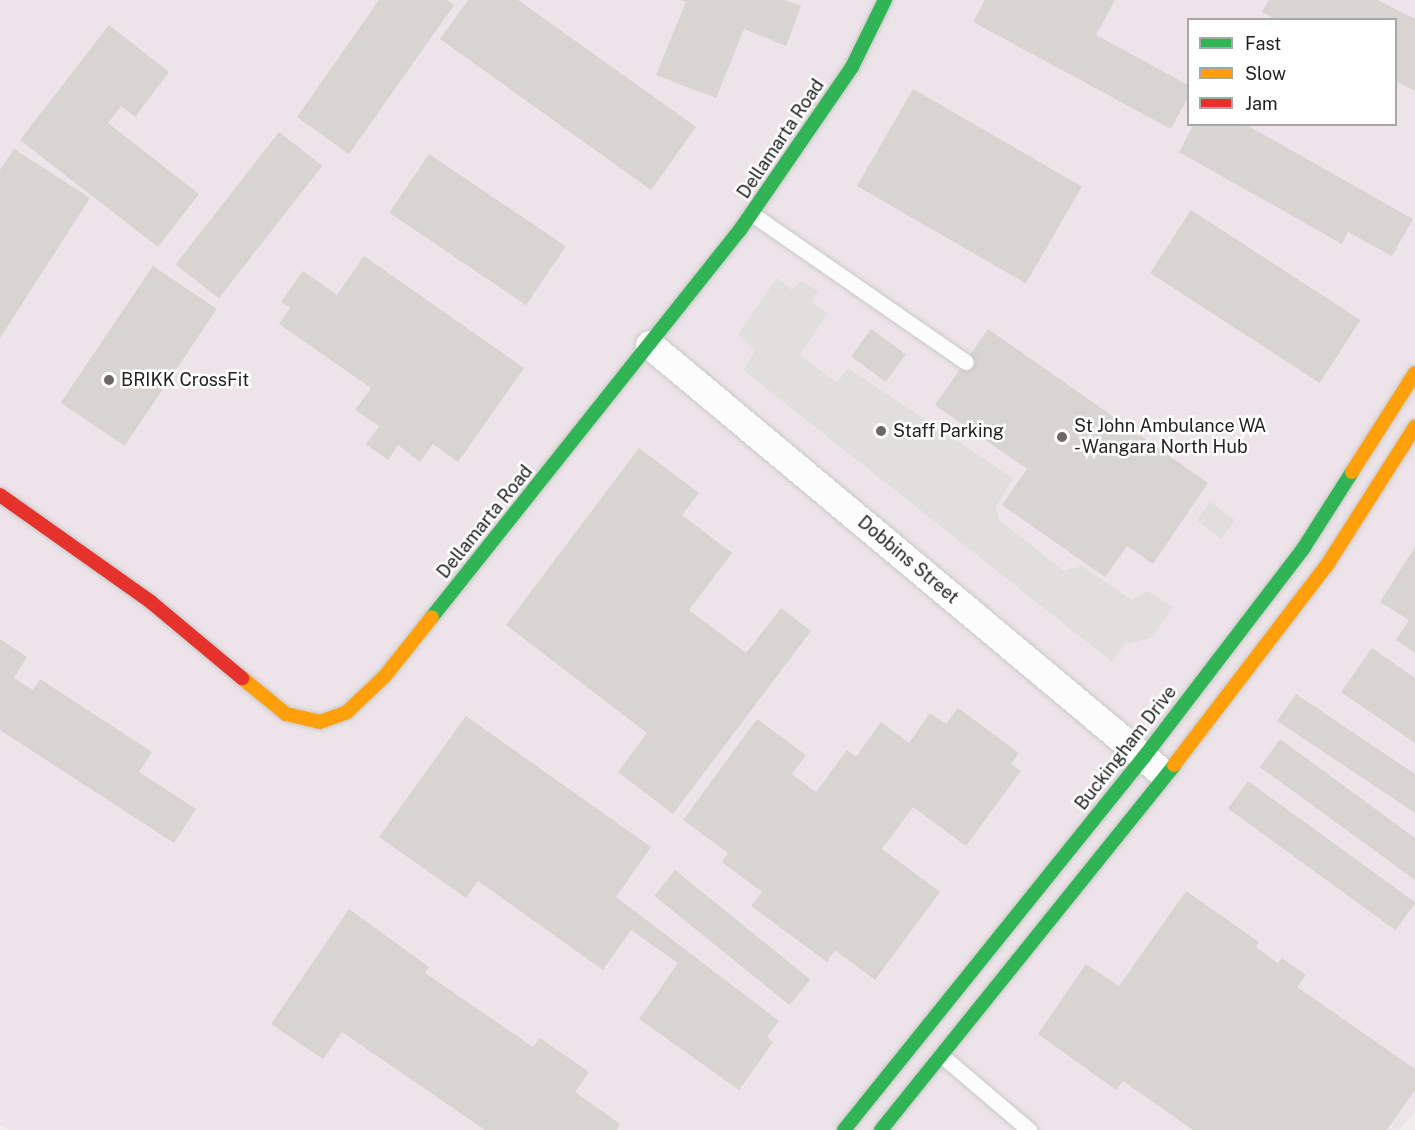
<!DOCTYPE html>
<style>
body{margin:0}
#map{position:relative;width:1415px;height:1130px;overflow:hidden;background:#f0eeeb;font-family:"Public Sans",sans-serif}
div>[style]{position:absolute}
.industrial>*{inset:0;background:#ede4e9}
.parking>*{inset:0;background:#e0dfde;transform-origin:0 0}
.building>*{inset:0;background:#d7d4d2;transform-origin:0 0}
.roads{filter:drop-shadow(0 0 2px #c9c8c7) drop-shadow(0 0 2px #c9c8c7)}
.lane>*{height:15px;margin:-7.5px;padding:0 7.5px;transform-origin:7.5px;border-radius:7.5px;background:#fdfcfc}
.street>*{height:28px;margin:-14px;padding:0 14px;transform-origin:14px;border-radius:14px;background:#fdfcfc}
.fast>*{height:14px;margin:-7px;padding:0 7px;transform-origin:7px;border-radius:7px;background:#30b455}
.slow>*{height:14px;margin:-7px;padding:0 7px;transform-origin:7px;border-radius:7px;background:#ff9f0a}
.jam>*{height:14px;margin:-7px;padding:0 7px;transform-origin:7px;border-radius:7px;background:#e5322d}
.dots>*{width:16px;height:16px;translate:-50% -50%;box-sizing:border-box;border:3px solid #fff;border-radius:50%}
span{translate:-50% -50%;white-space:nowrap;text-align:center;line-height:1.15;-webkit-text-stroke:5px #fff;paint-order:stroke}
.street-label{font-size:18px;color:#222}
.poi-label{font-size:18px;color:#222}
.left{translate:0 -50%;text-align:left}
.legend{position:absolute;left:1187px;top:18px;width:210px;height:108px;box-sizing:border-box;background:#fff;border:2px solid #a7a7a7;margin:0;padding:8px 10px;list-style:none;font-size:18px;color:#222}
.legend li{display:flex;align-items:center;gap:12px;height:30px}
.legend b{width:30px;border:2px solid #a7a7a7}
</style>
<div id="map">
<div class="industrial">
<i style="clip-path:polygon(evenodd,0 0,1415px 0,1415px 1111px,1400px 1130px,9px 1130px,0 1125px,0 0,1188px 20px,1396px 20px,1396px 124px,1188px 124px,1188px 20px)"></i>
</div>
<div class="parking">
<i style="clip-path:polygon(777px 278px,792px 290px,801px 281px,818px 291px,812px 302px,828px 313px,800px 355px,837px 383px,848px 368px,1013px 478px,996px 507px,999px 520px,1064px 571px,1082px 566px,1132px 600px,1147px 591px,1173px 607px,1152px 638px,1125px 644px,1112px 662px,743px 370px,755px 351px,738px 334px)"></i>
<i style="left:1210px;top:502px;width:31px;height:23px;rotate:36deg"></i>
</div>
<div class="building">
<i style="clip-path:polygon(379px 0,447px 0,454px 5px,349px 154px,297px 117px)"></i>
<i style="clip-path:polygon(468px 0,518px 0,696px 127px,651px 190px,440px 39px)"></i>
<i style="clip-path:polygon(680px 0,785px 0,801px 6px,786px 46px,744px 29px,716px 98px,656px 75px,686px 2px)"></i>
<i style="clip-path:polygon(985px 0,1115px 0,1096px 35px,1188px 85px,1188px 97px,1171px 129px,973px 22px)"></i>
<i style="clip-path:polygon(1269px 0,1378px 0,1415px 19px,1415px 91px,1396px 81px,1396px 20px,1277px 20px,1262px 12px)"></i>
<i style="clip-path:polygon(109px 25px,169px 72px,135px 117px,121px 106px,108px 123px,199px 194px,158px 247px,20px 140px)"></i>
<i style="left:913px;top:89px;width:195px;height:112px;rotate:30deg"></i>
<i style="clip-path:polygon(1194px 124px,1245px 124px,1413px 219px,1392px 256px,1348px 232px,1342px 244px,1179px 152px)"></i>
<i style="left:279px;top:132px;width:55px;height:168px;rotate:38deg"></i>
<i style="clip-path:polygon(14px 149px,90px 198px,0 338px,0 170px)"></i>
<i style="left:429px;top:154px;width:165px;height:71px;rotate:34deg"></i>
<i style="left:1191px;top:210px;width:202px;height:75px;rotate:33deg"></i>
<i style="clip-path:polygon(364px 256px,524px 368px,458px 462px,433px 444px,420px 462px,398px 445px,388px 460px,366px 444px,379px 426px,355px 410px,371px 388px,279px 324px,290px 308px,281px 302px,303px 271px,337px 295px)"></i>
<i style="left:153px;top:266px;width:77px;height:165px;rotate:34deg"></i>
<i style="left:871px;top:329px;width:43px;height:34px;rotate:36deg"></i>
<i style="clip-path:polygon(988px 329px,1208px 483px,1153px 564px,1127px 546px,1105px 577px,1002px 505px,1027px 469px,935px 405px)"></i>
<i style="clip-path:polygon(639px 448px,699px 493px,682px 515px,732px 553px,689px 610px,746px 653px,781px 608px,811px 631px,673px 814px,618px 772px,647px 733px,506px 625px)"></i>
<i style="clip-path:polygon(1415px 547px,1415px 653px,1396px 640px,1409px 620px,1380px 602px)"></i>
<i style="clip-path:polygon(0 639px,27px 657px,14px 678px,33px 690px,40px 679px,152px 752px,139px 772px,196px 809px,174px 843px,0 730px)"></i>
<i style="clip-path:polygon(1372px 648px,1415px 678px,1415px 743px,1341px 692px)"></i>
<i style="clip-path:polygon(1296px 694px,1415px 774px,1415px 813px,1277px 721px)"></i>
<i style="clip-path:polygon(958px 708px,1019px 753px,1011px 764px,1021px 771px,966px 846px,913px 807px,882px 849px,940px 892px,875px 980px,835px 950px,827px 962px,751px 906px,762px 892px,722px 862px,728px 853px,683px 820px,757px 719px,806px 755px,792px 774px,816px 792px,847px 750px,856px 757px,881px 722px,909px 743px,930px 713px,946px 724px)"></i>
<i style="clip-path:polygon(466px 716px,651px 847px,616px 897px,779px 1021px,767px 1037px,773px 1042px,739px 1090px,639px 1019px,678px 963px,631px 930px,603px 970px,478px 881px,466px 898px,379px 837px)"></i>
<i style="clip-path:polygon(1280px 739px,1415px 838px,1415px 880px,1260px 767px)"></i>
<i style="left:1248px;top:781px;width:207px;height:34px;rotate:36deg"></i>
<i style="left:675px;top:870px;width:174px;height:33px;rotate:39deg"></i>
<i style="clip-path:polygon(1186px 891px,1259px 942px,1256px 947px,1278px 963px,1282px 958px,1306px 975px,1297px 987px,1415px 1069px,1415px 1090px,1387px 1130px,1193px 1130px,1123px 1081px,1116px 1090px,1038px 1034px,1086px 964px,1119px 986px)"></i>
<i style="clip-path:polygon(349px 909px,429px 967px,425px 973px,533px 1047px,540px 1038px,589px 1072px,575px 1092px,620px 1124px,617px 1130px,485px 1130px,342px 1032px,323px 1059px,271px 1024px)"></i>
</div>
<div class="roads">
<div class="lane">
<i style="left:752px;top:214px;width:260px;rotate:34.7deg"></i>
<i style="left:941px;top:1055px;width:116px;rotate:40.4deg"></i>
</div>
<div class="street">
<i style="left:650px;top:345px;width:665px;rotate:39.87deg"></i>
</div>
<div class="fast">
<i style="left:432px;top:617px;width:495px;rotate:-51.5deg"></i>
<i style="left:740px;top:230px;width:198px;rotate:-55.5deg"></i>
<i style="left:852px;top:67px;width:75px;rotate:-63.8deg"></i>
<i style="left:844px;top:1130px;width:479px;rotate:-51.2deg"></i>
<i style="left:1144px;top:757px;width:262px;rotate:-52.6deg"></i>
<i style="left:1303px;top:549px;width:91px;rotate:-57.5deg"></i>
<i style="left:881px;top:1130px;width:468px;rotate:-51.2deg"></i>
</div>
<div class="slow">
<i style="left:1352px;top:472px;width:117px;rotate:-57.5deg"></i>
<i style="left:242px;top:678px;width:57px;rotate:39.3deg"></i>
<i style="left:286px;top:714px;width:35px;rotate:13deg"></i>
<i style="left:320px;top:722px;width:29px;rotate:-20deg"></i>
<i style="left:347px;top:712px;width:52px;rotate:-43.5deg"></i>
<i style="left:385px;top:676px;width:75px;rotate:-51.5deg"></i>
<i style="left:1174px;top:765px;width:252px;rotate:-52.6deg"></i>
<i style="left:1327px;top:565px;width:164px;rotate:-57.5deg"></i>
</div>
<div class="jam">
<i style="left:0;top:495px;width:185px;rotate:35.3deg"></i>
<i style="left:151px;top:602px;width:119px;rotate:39.9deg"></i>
</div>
</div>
<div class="dots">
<i style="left:109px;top:380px;background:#6a6968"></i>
<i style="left:881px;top:431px;background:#6a6968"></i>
<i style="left:1062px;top:437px;background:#6a6968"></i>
</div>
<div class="street-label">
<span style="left:781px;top:139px;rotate:-56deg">Dellamarta Road</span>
<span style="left:485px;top:522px;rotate:-51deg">Dellamarta Road</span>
<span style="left:908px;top:560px;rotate:40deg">Dobbins Street</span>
<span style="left:1126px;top:748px;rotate:-52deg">Buckingham Drive</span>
</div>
<div class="poi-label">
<span class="left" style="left:121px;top:380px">BRIKK CrossFit</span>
<span class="left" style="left:1074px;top:437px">St John Ambulance WA<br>- Wangara North Hub</span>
<span class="left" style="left:893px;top:431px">Staff Parking</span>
</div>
<ul class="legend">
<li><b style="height:8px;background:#30b455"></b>Fast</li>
<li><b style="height:8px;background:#ff9f0a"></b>Slow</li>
<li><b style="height:8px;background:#e5322d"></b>Jam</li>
</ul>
</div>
